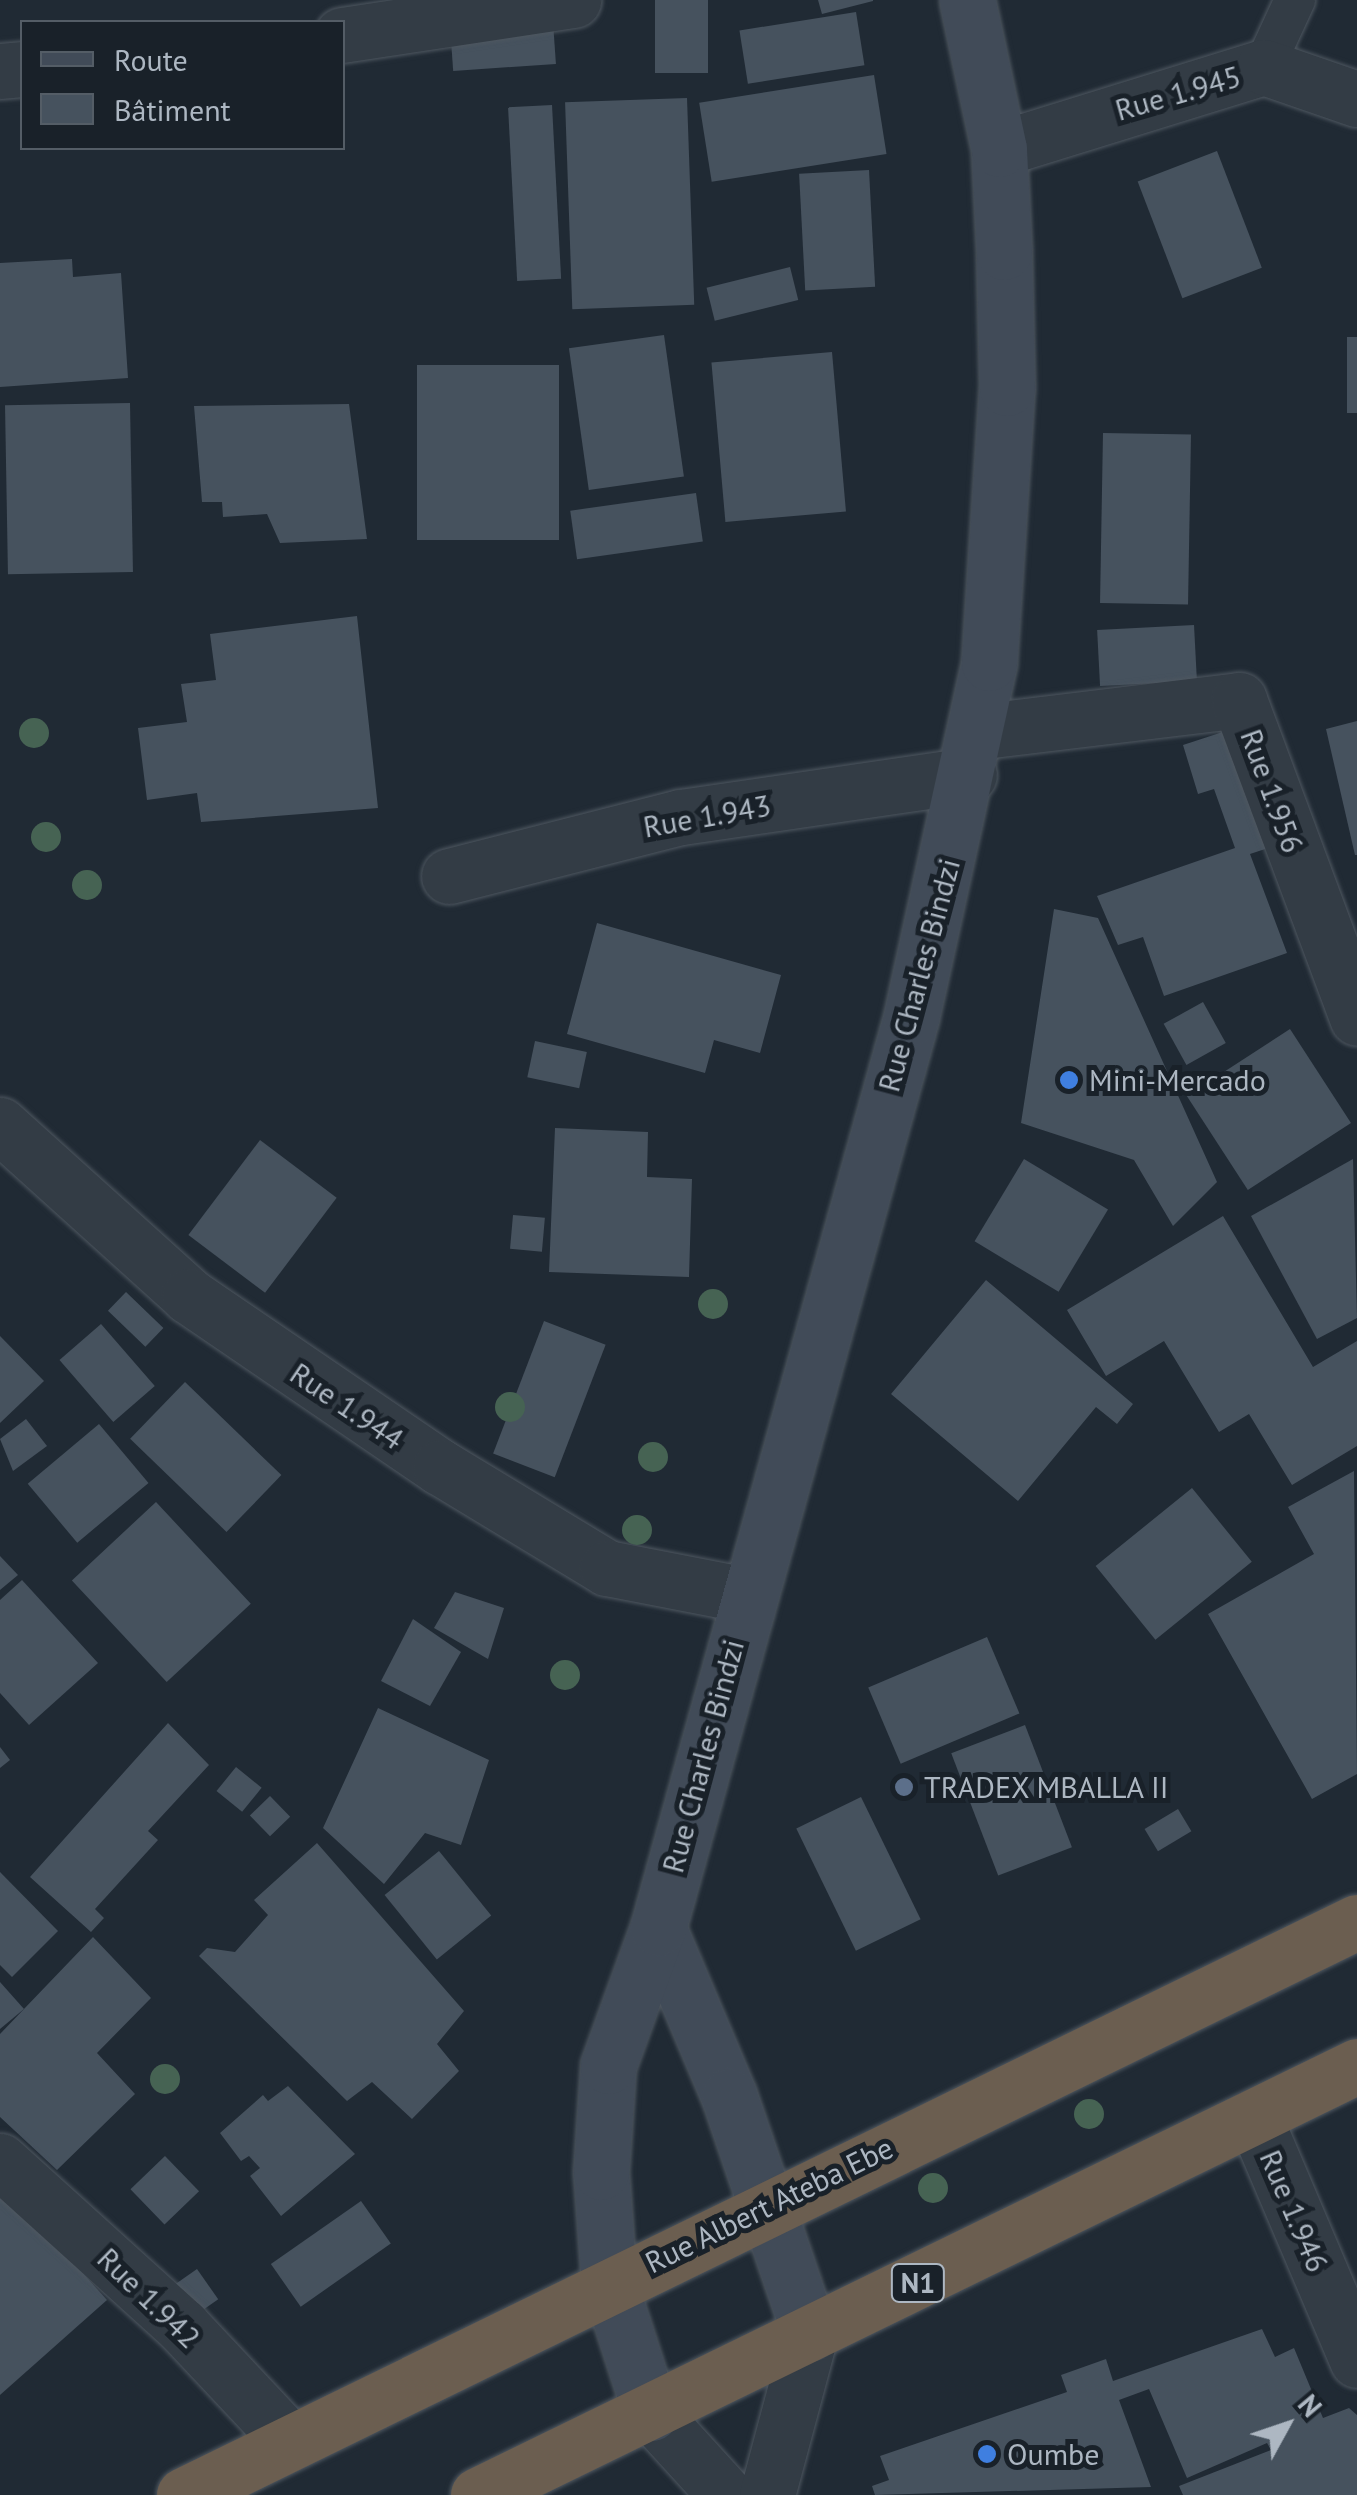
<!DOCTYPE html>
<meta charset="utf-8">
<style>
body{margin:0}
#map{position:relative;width:1357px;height:2495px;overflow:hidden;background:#202a34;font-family:"PT Sans",sans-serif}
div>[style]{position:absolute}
.building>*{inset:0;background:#46525e;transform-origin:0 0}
.roads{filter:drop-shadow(0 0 2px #4e5760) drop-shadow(0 0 2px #4e5760)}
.lane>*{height:40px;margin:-20px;padding:0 20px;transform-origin:20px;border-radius:20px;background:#333c45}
.street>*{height:55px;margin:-27.5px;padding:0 27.5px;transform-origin:27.5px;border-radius:27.5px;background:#333c45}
.secondary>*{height:55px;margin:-27.5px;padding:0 27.5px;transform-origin:27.5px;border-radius:27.5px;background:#414b58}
.highway>*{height:55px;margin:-27.5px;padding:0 27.5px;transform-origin:27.5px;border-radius:27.5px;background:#6b5e50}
.trees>*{width:30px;height:30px;margin:-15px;border-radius:50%;background:#466353}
.dots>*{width:28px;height:28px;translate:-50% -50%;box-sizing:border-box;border:5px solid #192129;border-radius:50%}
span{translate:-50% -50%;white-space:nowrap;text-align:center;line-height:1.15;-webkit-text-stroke:10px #192129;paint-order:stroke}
.shield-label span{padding:2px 8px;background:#192129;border:2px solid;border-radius:8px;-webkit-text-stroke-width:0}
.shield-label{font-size:28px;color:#adb7c2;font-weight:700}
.street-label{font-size:30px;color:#adb7c2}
.poi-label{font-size:30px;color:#adb7c2}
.left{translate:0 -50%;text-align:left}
.legend{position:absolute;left:20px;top:20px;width:325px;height:130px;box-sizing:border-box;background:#192129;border:2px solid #545d66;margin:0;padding:12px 18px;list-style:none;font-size:30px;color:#adb7c2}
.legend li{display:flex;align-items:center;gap:20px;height:50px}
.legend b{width:50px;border:2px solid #545d66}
.north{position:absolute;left:1237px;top:2375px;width:100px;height:100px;-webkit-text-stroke:8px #192129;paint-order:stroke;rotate:50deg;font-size:28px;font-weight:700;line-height:40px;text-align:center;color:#adb7c2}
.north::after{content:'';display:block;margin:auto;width:35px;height:45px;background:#adb7c2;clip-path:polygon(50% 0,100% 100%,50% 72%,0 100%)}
</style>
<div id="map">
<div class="building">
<i style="left:655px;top:0;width:53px;height:73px"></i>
<i style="clip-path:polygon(818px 0,873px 0,873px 1px,822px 14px)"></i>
<i style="left:856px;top:12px;width:54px;height:118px;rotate:81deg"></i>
<i style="left:553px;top:22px;width:42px;height:103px;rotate:86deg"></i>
<i style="left:874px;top:75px;width:80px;height:177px;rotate:81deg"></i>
<i style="left:687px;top:98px;width:207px;height:122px;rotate:88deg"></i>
<i style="left:552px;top:105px;width:174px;height:44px;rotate:87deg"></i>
<i style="left:1217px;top:151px;width:125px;height:85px;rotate:69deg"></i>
<i style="left:869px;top:170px;width:117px;height:70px;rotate:87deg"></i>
<i style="clip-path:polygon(72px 259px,73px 277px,121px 273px,128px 378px,0 387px,0 263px)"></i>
<i style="left:790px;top:267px;width:34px;height:86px;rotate:76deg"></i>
<i style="left:664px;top:335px;width:143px;height:96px;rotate:82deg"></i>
<i style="left:1347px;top:337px;width:10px;height:76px"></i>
<i style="left:832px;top:352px;width:160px;height:121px;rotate:85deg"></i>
<i style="left:417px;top:365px;width:142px;height:175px"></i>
<i style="left:130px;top:403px;width:169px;height:125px;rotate:89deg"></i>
<i style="clip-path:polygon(349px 404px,367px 539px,280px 543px,267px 514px,223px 517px,222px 502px,202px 502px,194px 406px)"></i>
<i style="left:1103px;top:433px;width:88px;height:170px;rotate:1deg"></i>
<i style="left:696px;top:493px;width:49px;height:127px;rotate:82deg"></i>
<i style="clip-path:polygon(357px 616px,378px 808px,201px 822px,197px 793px,147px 800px,138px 728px,187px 722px,181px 684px,216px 680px,210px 634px)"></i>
<i style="left:1194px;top:625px;width:56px;height:97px;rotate:87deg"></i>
<i style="clip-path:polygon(1357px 721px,1357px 855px,1355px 855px,1326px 729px)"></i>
<i style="clip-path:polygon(1241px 726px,1283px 843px,1250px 854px,1287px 953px,1164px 996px,1143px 937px,1118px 945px,1097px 896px,1235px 848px,1214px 789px,1198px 794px,1183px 745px)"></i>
<i style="clip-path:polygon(1054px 909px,1098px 918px,1217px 1182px,1173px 1226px,1134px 1160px,1021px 1123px)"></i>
<i style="clip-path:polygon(597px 923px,781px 975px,760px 1053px,714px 1040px,705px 1073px,567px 1034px)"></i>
<i style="left:1203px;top:1002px;width:47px;height:45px;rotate:61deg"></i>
<i style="left:1290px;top:1029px;width:112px;height:123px;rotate:57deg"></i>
<i style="left:535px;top:1041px;width:53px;height:37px;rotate:12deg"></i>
<i style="clip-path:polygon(555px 1128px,648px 1132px,647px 1177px,692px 1179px,689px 1277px,549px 1272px)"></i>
<i style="left:260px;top:1140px;width:96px;height:119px;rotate:37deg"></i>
<i style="left:1024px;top:1159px;width:98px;height:96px;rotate:31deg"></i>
<i style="clip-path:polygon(1353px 1159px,1357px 1318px,1317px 1339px,1251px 1216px)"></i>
<i style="left:513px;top:1215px;width:32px;height:34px;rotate:5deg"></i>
<i style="clip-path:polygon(1223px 1216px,1313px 1367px,1357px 1341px,1357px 1446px,1292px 1485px,1249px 1414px,1219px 1432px,1164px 1341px,1106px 1376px,1067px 1310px)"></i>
<i style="clip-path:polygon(986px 1280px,1133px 1404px,1117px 1424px,1096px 1407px,1018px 1501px,891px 1394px)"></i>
<i style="left:126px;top:1292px;width:52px;height:26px;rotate:44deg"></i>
<i style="left:544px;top:1321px;width:66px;height:142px;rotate:21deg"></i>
<i style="left:101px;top:1324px;width:82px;height:55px;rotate:49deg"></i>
<i style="clip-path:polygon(0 1336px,44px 1381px,0 1423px)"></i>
<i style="left:185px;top:1382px;width:134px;height:79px;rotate:44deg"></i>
<i style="clip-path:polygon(26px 1419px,47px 1446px,13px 1471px,0 1439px)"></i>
<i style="left:99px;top:1424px;width:77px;height:93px;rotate:50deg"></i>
<i style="clip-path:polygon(1354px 1471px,1357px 1774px,1312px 1799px,1208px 1614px,1314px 1554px,1288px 1507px)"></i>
<i style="left:1192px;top:1488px;width:95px;height:124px;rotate:51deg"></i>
<i style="left:156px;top:1502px;width:139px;height:115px;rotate:47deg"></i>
<i style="clip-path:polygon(0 1556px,18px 1575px,0 1590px)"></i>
<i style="clip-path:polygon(22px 1580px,98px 1663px,29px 1725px,0 1693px,0 1600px)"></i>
<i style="clip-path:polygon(455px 1592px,504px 1608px,488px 1659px,434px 1628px)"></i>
<i style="clip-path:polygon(413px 1619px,461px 1652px,430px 1706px,381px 1681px)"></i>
<i style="left:987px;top:1637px;width:83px;height:129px;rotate:67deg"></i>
<i style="clip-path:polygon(378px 1708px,489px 1760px,461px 1845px,425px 1833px,384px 1884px,323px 1828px)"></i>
<i style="clip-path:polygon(168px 1723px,209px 1765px,148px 1831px,158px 1840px,95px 1909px,104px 1918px,91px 1932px,30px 1877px)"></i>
<i style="left:1025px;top:1725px;width:131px;height:79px;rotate:69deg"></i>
<i style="clip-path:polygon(0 1747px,10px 1760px,0 1768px)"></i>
<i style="left:236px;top:1767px;width:33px;height:31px;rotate:39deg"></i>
<i style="left:270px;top:1796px;width:29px;height:28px;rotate:46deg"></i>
<i style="left:861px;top:1797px;width:136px;height:72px;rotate:64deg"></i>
<i style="left:1178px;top:1809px;width:26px;height:39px;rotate:59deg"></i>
<i style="clip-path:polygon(317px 1843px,464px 2011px,437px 2044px,459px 2071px,412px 2119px,372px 2082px,347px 2101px,199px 1956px,207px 1948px,235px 1952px,268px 1915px,254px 1900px)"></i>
<i style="left:439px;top:1851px;width:83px;height:70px;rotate:51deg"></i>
<i style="clip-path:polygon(0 1872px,58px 1931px,12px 1977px,0 1965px)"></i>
<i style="clip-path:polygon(93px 1937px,151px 1998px,97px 2053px,135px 2094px,57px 2170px,0 2117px,0 2034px)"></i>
<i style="clip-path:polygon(0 1982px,24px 2009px,0 2029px)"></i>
<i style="clip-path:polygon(288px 2086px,355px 2154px,281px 2216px,250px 2176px,260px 2168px,249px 2156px,241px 2161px,220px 2133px,263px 2095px,268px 2101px)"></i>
<i style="left:165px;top:2156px;width:49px;height:48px;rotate:46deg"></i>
<i style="clip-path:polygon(0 2181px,107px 2300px,0 2395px)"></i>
<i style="left:361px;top:2201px;width:52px;height:110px;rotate:55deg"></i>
<i style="left:197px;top:2269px;width:37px;height:47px;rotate:55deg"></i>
<i style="clip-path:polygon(1262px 2329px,1275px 2357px,1294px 2348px,1323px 2418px,1349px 2408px,1357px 2415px,1357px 2495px,1183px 2495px,1179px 2486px,1271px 2450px,1267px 2443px,1187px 2478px,1149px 2389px,1119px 2400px,1151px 2487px,875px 2495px,872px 2486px,889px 2480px,880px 2456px,1067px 2392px,1061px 2375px,1106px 2359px,1113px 2381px)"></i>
</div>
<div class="roads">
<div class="lane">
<i style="left:1264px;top:67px;width:74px;rotate:-65.2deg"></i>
</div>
<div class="street">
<i style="left:342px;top:35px;width:234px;rotate:-8.6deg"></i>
<i style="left:0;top:71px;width:22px;rotate:-5deg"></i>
<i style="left:999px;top:149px;width:277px;rotate:-17.2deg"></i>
<i style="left:1264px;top:67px;width:98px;rotate:19deg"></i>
<i style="left:976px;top:732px;width:265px;rotate:-6.9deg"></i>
<i style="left:1239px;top:700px;width:339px;rotate:69.6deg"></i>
<i style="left:449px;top:876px;width:239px;rotate:-14.3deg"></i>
<i style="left:681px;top:817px;width:291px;rotate:-8.3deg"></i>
<i style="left:0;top:1125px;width:255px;rotate:42.1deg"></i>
<i style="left:189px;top:1296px;width:304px;rotate:34.3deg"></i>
<i style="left:440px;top:1467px;width:195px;rotate:31.2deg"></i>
<i style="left:607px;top:1568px;width:142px;rotate:11deg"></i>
<i style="left:1254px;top:2117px;width:264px;rotate:67deg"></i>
<i style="left:0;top:2161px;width:246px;rotate:42.2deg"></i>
<i style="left:182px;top:2326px;width:159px;rotate:46.8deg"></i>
<i style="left:651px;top:2413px;width:111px;rotate:47.6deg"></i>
<i style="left:767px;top:2495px;width:167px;rotate:-75deg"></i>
</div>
<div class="secondary">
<i style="left:658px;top:1928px;width:182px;rotate:67.1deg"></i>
<i style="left:729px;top:2096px;width:251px;rotate:71.2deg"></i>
<i style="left:651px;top:2413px;width:137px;rotate:-107.9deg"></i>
<i style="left:609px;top:2283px;width:111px;rotate:-94.1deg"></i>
<i style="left:601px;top:2172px;width:106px;rotate:-86.2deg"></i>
<i style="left:608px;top:2066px;width:147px;rotate:-70.1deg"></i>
<i style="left:658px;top:1928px;width:945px;rotate:-74.46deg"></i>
<i style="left:911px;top:1018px;width:363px;rotate:-77.6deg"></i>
<i style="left:989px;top:663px;width:276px;rotate:-86.3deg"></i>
<i style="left:1007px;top:388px;width:136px;rotate:-91.3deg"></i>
<i style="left:1004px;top:252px;width:103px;rotate:-92.8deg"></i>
<i style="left:999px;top:149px;width:152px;rotate:-102.1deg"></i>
</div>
<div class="highway">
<i style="left:184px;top:2495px;width:1305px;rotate:-26.04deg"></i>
<i style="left:478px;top:2495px;width:978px;rotate:-26.01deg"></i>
</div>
</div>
<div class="trees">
<i style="left:34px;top:733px"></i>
<i style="left:46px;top:837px"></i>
<i style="left:87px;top:885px"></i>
<i style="left:713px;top:1304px"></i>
<i style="left:510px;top:1407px"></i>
<i style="left:653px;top:1457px"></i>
<i style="left:637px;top:1530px"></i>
<i style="left:565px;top:1675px"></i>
<i style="left:165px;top:2079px"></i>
<i style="left:1089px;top:2114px"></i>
<i style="left:933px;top:2188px"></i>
</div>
<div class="dots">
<i style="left:1069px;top:1080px;background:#3f7fe0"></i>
<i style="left:904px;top:1787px;background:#5c6f8a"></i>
<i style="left:987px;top:2454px;background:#3f7fe0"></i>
</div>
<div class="shield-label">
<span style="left:918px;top:2283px">N1</span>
</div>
<div class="street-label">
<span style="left:1178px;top:93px;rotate:-16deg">Rue 1.945</span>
<span style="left:1272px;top:791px;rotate:70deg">Rue 1.956</span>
<span style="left:707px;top:816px;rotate:-10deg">Rue 1.943</span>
<span style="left:919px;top:975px;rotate:-75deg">Rue Charles Bindzi</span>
<span style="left:347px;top:1406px;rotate:34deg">Rue 1.944</span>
<span style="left:703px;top:1756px;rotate:-75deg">Rue Charles Bindzi</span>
<span style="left:769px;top:2205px;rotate:-26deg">Rue Albert Ateba Ebe</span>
<span style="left:1294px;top:2211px;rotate:67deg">Rue 1.946</span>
<span style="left:149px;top:2298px;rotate:44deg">Rue 1.942</span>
</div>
<div class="poi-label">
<span class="left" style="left:1089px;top:1080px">Mini-Mercado</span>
<span class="left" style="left:924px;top:1787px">TRADEX MBALLA II</span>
<span class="left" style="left:1007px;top:2454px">Oumbe</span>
</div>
<ul class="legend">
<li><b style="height:12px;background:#414b58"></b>Route</li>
<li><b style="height:28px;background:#46525e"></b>Bâtiment</li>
</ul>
<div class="north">N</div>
</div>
